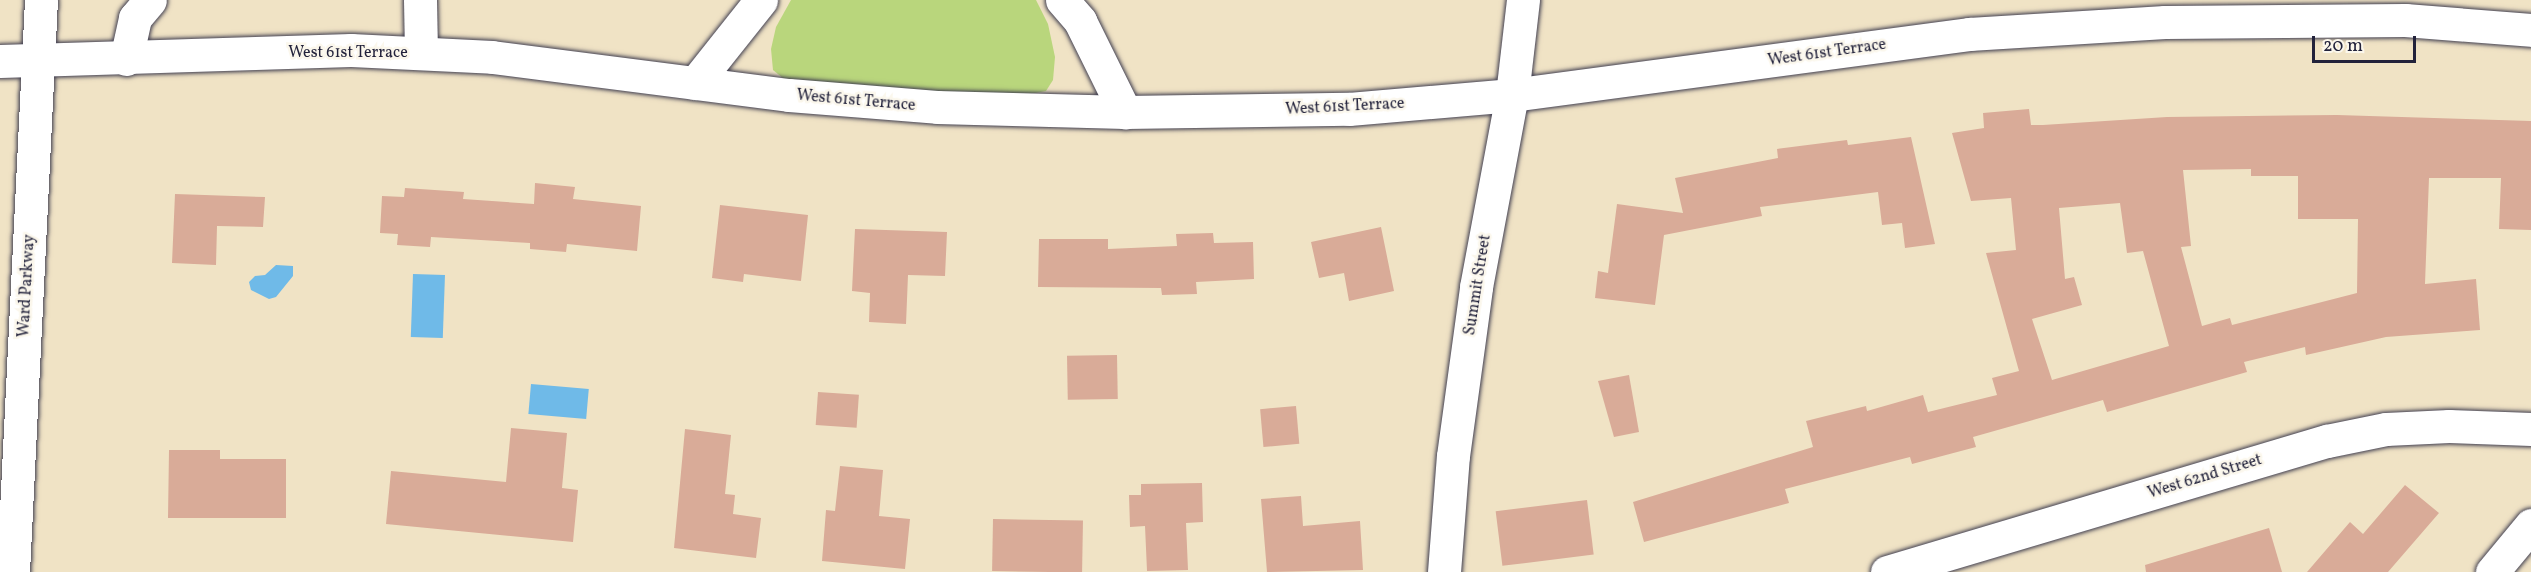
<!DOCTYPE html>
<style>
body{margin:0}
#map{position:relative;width:2531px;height:572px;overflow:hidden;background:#f0e3c5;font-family:Vollkorn,serif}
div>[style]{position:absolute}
.green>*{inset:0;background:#b9d67c}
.water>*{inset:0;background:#6fbae8;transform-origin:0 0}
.building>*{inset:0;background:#d9ab98;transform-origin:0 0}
.roads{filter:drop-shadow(0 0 2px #413f50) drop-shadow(0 0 2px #413f50)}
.minor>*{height:33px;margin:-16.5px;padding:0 16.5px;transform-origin:16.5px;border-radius:16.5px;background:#fff}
.major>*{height:33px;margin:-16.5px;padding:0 16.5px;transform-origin:16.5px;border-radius:16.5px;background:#fff}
span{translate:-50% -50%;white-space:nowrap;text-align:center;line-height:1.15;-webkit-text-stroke:5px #fbf7ec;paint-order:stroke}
.street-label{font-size:16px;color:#22223b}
.scale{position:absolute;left:2312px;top:36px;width:104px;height:27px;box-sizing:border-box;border:3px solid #22223b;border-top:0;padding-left:8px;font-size:18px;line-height:21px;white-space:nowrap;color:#22223b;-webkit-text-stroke:4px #fbf7ec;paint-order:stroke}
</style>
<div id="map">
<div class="green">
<i style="clip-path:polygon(791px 0,1036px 0,1048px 24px,1055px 57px,1053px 80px,1046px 91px,1030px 94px,949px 93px,784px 79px,773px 70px,771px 49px,776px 27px)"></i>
</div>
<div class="water">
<i style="clip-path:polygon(276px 265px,293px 266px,293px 276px,276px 297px,269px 299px,251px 290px,249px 282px,255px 276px,265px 275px)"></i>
<i style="left:413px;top:274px;width:32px;height:63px;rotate:2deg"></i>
<i style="left:531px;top:384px;width:58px;height:30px;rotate:5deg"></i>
</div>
<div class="building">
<i style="clip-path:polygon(evenodd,2029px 109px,2031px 125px,2043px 125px,2167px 117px,2337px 115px,2531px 121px,2531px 230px,2499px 229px,2501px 178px,2429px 178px,2425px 284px,2476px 279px,2480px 330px,2386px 337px,2306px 355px,2305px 347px,2244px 362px,2247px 372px,2107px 412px,2103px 400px,1973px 437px,1976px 447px,1912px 464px,1910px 457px,1785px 489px,1789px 503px,1644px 542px,1633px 502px,1813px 447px,1806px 421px,1866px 406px,1867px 411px,1923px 395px,1928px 412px,1997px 395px,1992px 378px,2019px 371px,1986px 253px,2016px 250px,2011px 198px,1971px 201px,1952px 133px,1984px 128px,1983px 113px,2029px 109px,2251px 169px,2251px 176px,2298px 176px,2298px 219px,2358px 219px,2357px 293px,2232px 325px,2230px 318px,2202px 326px,2181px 247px,2191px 246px,2183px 170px,2251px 169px,2029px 109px,2120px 203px,2127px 253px,2143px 251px,2169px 346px,2052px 380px,2032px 319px,2082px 305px,2074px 277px,2065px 279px,2059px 208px,2120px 203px)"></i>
<i style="clip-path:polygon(1911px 137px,1935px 244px,1905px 248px,1902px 223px,1882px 225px,1878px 192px,1760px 207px,1762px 216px,1664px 235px,1655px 305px,1595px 298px,1598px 271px,1608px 273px,1617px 204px,1683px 213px,1675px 178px,1778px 158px,1777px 149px,1847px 140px,1848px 145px)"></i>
<i style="clip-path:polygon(535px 183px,575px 187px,573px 199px,641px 206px,637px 251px,567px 244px,566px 252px,530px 249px,530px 243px,431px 237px,430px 247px,397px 245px,398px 234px,380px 233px,382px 196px,404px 197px,405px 188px,464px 192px,463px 199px,534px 204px)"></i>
<i style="clip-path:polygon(175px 194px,265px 197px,263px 227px,217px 226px,216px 265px,172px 263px)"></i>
<i style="clip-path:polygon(720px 205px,808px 215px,801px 281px,744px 274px,743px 282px,712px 278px)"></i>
<i style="clip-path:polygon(1381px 227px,1394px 291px,1349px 301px,1344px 273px,1319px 278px,1311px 242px)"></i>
<i style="clip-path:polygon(855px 229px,947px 232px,945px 276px,908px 275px,906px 324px,869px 322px,870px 293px,852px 291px)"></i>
<i style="clip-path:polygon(1213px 233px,1214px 243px,1253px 242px,1254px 279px,1196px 282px,1197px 294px,1162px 295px,1161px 288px,1038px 287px,1039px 239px,1108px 239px,1108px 249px,1177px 246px,1176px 234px)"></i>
<i style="left:1117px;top:355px;width:44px;height:50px;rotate:89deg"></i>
<i style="clip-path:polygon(1629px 375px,1639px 432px,1614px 437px,1598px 381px)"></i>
<i style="left:818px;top:392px;width:41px;height:33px;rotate:4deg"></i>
<i style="left:1296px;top:406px;width:38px;height:36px;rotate:85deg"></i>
<i style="clip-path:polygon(511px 428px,567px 433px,562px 488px,578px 490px,573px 542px,386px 524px,391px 471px,506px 482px)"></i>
<i style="clip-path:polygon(685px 429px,731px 435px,725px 494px,735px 495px,733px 514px,761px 518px,756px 558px,674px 548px)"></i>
<i style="clip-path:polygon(169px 450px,220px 450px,220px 459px,286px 459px,286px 518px,168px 518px)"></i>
<i style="clip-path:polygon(840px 466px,883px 470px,879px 516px,910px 519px,905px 569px,822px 561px,826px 510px,835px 511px)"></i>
<i style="clip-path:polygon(1202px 483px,1203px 522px,1186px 523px,1188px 570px,1147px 571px,1145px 526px,1130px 527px,1129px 495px,1141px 495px,1141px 484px)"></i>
<i style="clip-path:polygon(2405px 485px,2439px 513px,2388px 572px,2307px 572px,2350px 522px,2363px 534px)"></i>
<i style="clip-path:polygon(1301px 496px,1303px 526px,1360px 521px,1363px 570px,1267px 572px,1261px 499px)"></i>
<i style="left:1587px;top:500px;width:55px;height:92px;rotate:83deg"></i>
<i style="left:993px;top:519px;width:90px;height:52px;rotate:1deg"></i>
<i style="clip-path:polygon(2269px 528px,2282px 572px,2146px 572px,2145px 565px)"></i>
</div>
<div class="roads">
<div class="minor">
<i style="left:420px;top:0;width:53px;rotate:88.9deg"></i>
<i style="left:1062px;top:0;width:28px;rotate:49deg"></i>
<i style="left:1080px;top:21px;width:102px;rotate:63.7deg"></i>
<i style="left:126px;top:59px;width:42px;rotate:-77.6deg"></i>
<i style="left:135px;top:18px;width:23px;rotate:-50deg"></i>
<i style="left:0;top:61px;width:351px;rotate:-1.8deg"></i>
<i style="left:351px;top:50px;width:141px;rotate:2.8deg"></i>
<i style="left:492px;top:57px;width:299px;rotate:7.3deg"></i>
<i style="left:789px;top:95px;width:148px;rotate:4.6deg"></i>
<i style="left:937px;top:107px;width:188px;rotate:1.5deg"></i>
<i style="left:1125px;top:112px;width:224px;rotate:-0.8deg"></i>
<i style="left:1349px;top:109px;width:164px;rotate:-4.9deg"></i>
<i style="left:1512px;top:95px;width:461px;rotate:-7.6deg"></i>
<i style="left:1969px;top:34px;width:196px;rotate:-3.5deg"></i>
<i style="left:2165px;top:22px;width:240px;rotate:-0.5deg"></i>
<i style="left:2405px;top:20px;width:126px;rotate:4.5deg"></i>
<i style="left:695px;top:83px;width:106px;rotate:-51.5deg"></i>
<i style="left:1444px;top:572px;width:116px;rotate:-85.6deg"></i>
<i style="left:1453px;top:456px;width:171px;rotate:-82.2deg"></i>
<i style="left:1476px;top:287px;width:195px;rotate:-79.4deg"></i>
<i style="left:1512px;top:95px;width:96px;rotate:-83.4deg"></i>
<i style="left:1887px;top:572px;width:459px;rotate:-16.6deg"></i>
<i style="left:2327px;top:441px;width:60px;rotate:-11.5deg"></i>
<i style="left:2386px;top:429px;width:63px;rotate:-2.7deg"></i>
<i style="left:2449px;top:426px;width:82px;rotate:2.1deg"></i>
<i style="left:2492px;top:572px;width:61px;rotate:-50.3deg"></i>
</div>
<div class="major">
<i style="left:13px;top:572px;width:573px;rotate:-87.2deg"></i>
</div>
</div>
<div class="street-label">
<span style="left:348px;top:53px">West 61st Terrace</span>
<span style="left:1827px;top:53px;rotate:-8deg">West 61st Terrace</span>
<span style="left:856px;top:101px;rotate:5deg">West 61st Terrace</span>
<span style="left:1345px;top:107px;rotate:-3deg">West 61st Terrace</span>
<span style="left:1478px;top:285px;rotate:-81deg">Summit Street</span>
<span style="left:27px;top:286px;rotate:-87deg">Ward Parkway</span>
<span style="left:2205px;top:477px;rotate:-17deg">West 62nd Street</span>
</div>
<div class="scale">20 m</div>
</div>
